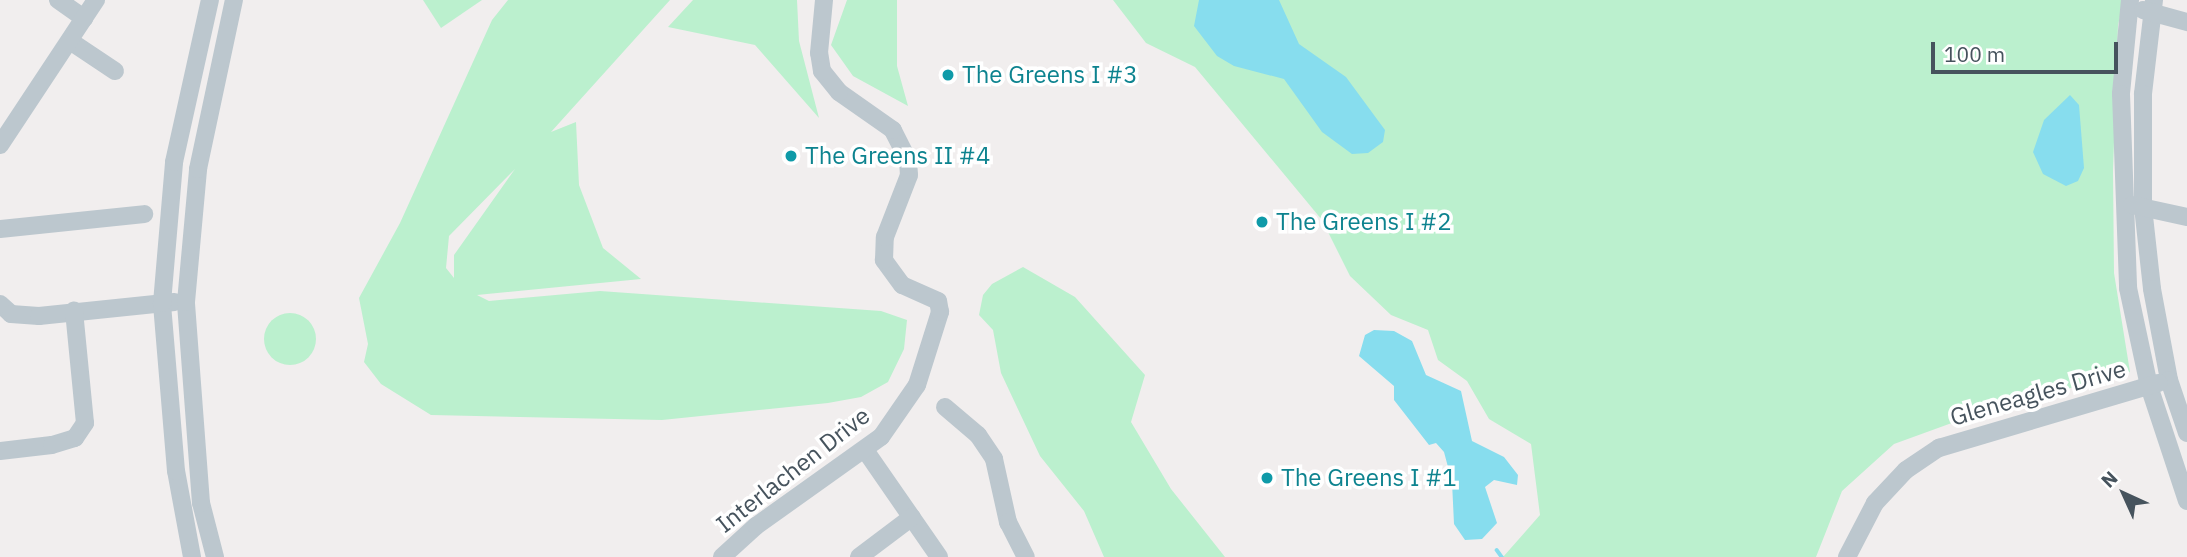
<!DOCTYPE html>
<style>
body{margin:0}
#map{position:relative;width:2187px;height:557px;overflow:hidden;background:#f1eeee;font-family:"IBM Plex Sans",sans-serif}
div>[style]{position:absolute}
.green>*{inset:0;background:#bbf0ce}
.round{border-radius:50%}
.water>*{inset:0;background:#87ddee}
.stream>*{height:3.5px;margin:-1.75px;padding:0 1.75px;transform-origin:1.75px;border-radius:1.75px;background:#87ddee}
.minor>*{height:18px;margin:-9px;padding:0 9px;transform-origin:9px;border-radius:9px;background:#bcc7ce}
.dots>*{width:19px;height:19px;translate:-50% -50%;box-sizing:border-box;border:4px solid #fff;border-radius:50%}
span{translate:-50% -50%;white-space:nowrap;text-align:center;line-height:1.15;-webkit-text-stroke:7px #fff;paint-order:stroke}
.culture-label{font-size:24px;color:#0d838f}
.left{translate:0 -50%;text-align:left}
.street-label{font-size:24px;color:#46535d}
.north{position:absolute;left:2089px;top:459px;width:70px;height:70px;-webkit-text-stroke:5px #fff;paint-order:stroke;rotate:315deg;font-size:19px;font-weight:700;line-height:28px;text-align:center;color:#46535d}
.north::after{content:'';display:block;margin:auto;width:24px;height:32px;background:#46535d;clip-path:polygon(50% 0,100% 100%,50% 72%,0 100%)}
.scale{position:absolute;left:1931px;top:42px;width:187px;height:32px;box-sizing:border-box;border:4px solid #46535d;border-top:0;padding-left:9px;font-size:21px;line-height:24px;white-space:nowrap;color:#46535d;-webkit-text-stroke:5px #fff;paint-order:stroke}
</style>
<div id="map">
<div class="green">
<i style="clip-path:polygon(423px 0,482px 0,441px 28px)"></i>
<i style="clip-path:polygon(evenodd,508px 0,670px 0,551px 132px,576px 122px,579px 185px,603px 248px,641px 279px,477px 295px,489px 301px,600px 291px,881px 311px,907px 320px,904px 349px,888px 382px,861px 397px,828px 403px,662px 420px,431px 415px,381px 384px,364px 362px,368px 344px,359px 298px,400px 223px,492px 20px,508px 0,515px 169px,454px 255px,454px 278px,446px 268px,449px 236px,515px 169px)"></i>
<i style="clip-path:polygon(693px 0,797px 0,799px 41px,819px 118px,755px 45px,668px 27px)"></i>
<i style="clip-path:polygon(847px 0,897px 0,897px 66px,908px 106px,853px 76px,831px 45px)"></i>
<i style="clip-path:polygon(1113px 0,2124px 0,2118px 25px,2113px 171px,2114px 273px,2130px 372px,1982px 412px,1894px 444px,1842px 491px,1816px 557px,1503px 557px,1540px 515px,1531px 444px,1489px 419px,1467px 381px,1438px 360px,1428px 330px,1391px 315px,1350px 276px,1322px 220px,1195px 67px,1146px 43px)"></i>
<i style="clip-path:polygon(1023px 267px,1075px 297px,1145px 375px,1131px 422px,1171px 489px,1225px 557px,1104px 557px,1084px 511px,1040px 456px,1001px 373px,993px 330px,979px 315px,983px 295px,992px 284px)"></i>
<i class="round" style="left:264px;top:313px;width:52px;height:52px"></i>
</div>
<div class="water">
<i style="clip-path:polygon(1199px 0,1279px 0,1299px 44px,1346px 77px,1385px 130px,1383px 142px,1368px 153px,1352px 154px,1322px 132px,1284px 79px,1234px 66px,1217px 56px,1194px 26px)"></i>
<i style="clip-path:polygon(2070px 95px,2079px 105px,2084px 168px,2078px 181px,2066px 186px,2043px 174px,2033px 152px,2044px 120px)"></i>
<i style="clip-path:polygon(1374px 330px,1394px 331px,1412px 341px,1426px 375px,1461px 391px,1472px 441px,1504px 457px,1518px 475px,1517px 485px,1494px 480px,1485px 487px,1497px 523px,1482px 539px,1465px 540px,1454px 524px,1452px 482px,1444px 452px,1436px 443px,1429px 445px,1394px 400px,1394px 386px,1359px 356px,1365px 335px)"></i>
</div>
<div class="stream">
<i style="left:1497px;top:550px;width:9px;rotate:54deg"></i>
</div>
<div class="minor">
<i style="left:58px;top:0;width:32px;rotate:35deg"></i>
<i style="left:2130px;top:0;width:94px;rotate:95.5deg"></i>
<i style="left:2121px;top:94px;width:194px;rotate:87.9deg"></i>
<i style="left:2128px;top:288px;width:100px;rotate:77.9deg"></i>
<i style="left:2149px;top:386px;width:121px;rotate:71.7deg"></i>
<i style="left:2154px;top:0;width:95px;rotate:96.7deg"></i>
<i style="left:2143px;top:94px;width:113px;rotate:90deg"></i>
<i style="left:2143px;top:207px;width:82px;rotate:83.7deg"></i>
<i style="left:2152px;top:289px;width:93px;rotate:79.4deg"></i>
<i style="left:2169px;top:380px;width:56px;rotate:71.2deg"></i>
<i style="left:2143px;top:10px;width:46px;rotate:15.3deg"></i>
<i style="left:70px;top:41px;width:54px;rotate:33.7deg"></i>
<i style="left:0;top:145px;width:174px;rotate:-56.5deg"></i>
<i style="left:2132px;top:205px;width:56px;rotate:12.3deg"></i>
<i style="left:0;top:229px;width:145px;rotate:-5.9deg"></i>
<i style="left:0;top:304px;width:15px;rotate:42deg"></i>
<i style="left:11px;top:314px;width:28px;rotate:4deg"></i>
<i style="left:39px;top:316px;width:136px;rotate:-5.9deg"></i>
<i style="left:945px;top:407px;width:43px;rotate:40.3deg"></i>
<i style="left:978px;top:435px;width:29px;rotate:56deg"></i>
<i style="left:994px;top:459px;width:65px;rotate:77.5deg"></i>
<i style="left:1008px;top:522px;width:39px;rotate:63deg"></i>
<i style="left:865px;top:450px;width:130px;rotate:55.3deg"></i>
<i style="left:0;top:451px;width:52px;rotate:-6.6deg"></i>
<i style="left:52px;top:445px;width:24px;rotate:-17deg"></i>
<i style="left:75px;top:438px;width:18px;rotate:-56deg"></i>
<i style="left:85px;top:423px;width:113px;rotate:-95.6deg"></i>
<i style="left:192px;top:557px;width:87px;rotate:-100.5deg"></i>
<i style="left:176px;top:471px;width:169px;rotate:-94.8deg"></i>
<i style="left:162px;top:303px;width:142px;rotate:-85.1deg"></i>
<i style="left:174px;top:162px;width:166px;rotate:-77.5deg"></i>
<i style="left:215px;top:557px;width:56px;rotate:-104.5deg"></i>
<i style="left:201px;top:503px;width:202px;rotate:-94.3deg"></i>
<i style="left:186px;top:302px;width:134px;rotate:-84.8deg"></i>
<i style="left:198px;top:169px;width:173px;rotate:-78deg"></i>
<i style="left:722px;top:557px;width:46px;rotate:-42.4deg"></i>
<i style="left:756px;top:526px;width:153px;rotate:-35.5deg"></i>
<i style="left:881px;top:437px;width:63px;rotate:-55.3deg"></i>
<i style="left:917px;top:385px;width:77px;rotate:-72.5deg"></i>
<i style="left:940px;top:312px;width:11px;rotate:-100deg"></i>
<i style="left:938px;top:301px;width:39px;rotate:-156deg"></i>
<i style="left:902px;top:285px;width:31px;rotate:-126deg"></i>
<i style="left:884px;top:260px;width:23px;rotate:-88deg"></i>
<i style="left:885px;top:237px;width:66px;rotate:-68.8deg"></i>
<i style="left:909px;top:175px;width:15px;rotate:-94deg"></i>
<i style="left:908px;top:160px;width:34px;rotate:-117deg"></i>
<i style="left:893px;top:130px;width:66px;rotate:-144.9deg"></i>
<i style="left:839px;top:92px;width:27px;rotate:-129deg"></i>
<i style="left:822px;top:71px;width:18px;rotate:-99deg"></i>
<i style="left:819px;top:53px;width:53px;rotate:-84.6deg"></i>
<i style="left:859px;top:557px;width:66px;rotate:-37deg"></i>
<i style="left:1847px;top:557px;width:61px;rotate:-62.6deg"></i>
<i style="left:1875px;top:503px;width:45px;rotate:-46.8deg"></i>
<i style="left:1906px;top:470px;width:40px;rotate:-34deg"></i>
<i style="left:1939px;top:448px;width:229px;rotate:-16.5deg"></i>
</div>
<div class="dots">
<i style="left:948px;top:75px;background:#0f9aa8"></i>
<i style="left:791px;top:156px;background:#0f9aa8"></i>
<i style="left:1262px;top:222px;background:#0f9aa8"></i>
<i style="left:1267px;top:478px;background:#0f9aa8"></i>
</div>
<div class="culture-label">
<span class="left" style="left:962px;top:75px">The Greens I #3</span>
<span class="left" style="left:805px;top:156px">The Greens II #4</span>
<span class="left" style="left:1276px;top:222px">The Greens I #2</span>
<span class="left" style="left:1281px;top:478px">The Greens I #1</span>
</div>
<div class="street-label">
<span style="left:2038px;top:393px;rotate:-16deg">Gleneagles Drive</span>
<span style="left:793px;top:470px;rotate:-38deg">Interlachen Drive</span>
</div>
<div class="north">N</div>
<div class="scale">100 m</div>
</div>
